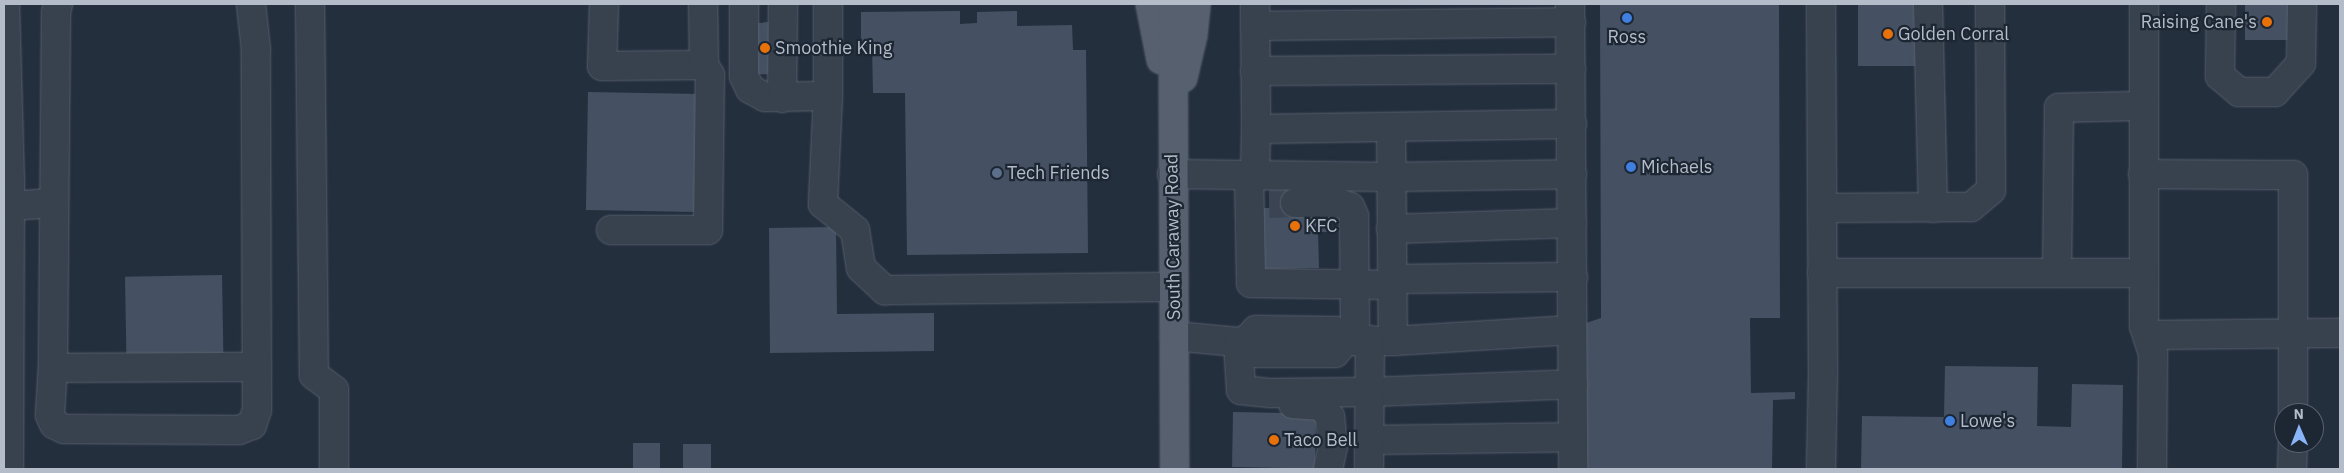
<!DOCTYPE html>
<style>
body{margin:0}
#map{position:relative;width:2344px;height:473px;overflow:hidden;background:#242f3e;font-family:"IBM Plex Sans",sans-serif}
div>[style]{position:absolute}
.building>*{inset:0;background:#455162;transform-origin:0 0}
.minor-tunnel>*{height:28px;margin-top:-14px;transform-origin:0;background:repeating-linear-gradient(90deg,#3a4453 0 28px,transparent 0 42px)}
.roads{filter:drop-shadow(0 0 1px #565f6c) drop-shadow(0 0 1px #565f6c)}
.minor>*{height:28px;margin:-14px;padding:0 14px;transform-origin:14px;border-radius:14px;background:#38414e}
.major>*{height:28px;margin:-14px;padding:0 14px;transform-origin:14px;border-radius:14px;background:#56606e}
.dots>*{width:14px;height:14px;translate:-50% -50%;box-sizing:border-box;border:2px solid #1d2633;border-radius:50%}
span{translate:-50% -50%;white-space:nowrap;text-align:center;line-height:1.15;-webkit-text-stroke:4.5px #1d2633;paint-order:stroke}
.poi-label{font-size:18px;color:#b4bcc9}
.right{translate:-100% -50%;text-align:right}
.left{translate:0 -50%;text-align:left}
.street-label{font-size:18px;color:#b4bcc9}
.frame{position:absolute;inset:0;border:5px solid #b4bcc9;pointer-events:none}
.north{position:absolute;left:2274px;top:403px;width:50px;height:50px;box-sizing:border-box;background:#1d2633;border:1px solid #59626f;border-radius:50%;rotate:359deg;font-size:14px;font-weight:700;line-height:20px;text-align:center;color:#b4bcc9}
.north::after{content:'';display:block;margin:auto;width:18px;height:22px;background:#8ab4f8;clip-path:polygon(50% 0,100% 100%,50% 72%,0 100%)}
</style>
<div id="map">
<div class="building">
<i style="clip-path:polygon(1600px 4px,1779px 4px,1780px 318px,1750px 318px,1751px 393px,1795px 392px,1795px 399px,1773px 400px,1772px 469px,1587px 469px,1586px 323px,1601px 318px)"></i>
<i style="left:1858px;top:4px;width:59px;height:62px"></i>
<i style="left:2245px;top:4px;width:44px;height:36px"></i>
<i style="clip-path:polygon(960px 11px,960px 24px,977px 23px,977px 12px,1017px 11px,1017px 26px,1072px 25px,1073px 50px,1086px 50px,1088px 253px,907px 255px,905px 93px,873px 93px,872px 46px,861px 46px,861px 12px)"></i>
<i style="left:774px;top:22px;width:52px;height:19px;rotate:89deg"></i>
<i style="left:588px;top:92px;width:111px;height:118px;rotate:1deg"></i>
<i style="clip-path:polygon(1269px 195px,1295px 195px,1329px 206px,1330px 232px,1318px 232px,1319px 268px,1265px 269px,1265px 256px,1260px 256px,1260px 220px,1264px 220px,1264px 208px,1269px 208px)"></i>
<i style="clip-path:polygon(836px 227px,837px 314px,934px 313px,934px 351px,770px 353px,769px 228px)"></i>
<i style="left:222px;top:275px;width:80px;height:97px;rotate:89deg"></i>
<i style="clip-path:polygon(1945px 366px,2038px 367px,2037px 426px,2071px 427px,2072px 384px,2123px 385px,2122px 469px,1861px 469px,1862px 416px,1944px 417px)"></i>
<i style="left:1233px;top:412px;width:83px;height:55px;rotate:1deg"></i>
<i style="left:633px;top:443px;width:27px;height:26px"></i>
<i style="left:683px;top:444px;width:28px;height:25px"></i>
</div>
<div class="minor-tunnel">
<i style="left:1269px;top:204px;width:26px;rotate:-2deg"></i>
</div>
<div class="roads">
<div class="minor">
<i style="left:5px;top:4px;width:177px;rotate:88.4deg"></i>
<i style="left:10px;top:181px;width:288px;rotate:90.2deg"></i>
<i style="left:58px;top:4px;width:9px;rotate:103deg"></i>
<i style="left:56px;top:13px;width:351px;rotate:90.5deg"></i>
<i style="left:53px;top:364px;width:51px;rotate:93.4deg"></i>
<i style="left:50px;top:415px;width:10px;rotate:66deg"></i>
<i style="left:54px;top:424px;width:11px;rotate:27deg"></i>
<i style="left:64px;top:429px;width:175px;rotate:0.3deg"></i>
<i style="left:239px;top:430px;width:14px;rotate:-21deg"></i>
<i style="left:252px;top:425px;width:16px;rotate:-72deg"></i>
<i style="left:257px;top:410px;width:360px;rotate:-90.2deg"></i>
<i style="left:256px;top:50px;width:46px;rotate:-96.2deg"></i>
<i style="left:310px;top:4px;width:371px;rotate:89.4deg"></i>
<i style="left:314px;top:375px;width:25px;rotate:37deg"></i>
<i style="left:334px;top:390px;width:79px;rotate:90deg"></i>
<i style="left:604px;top:4px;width:62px;rotate:91.8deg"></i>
<i style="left:602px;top:66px;width:102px;rotate:-0.6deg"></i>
<i style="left:704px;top:65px;width:61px;rotate:-90.9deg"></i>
<i style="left:744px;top:4px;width:72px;rotate:90deg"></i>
<i style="left:744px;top:76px;width:14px;rotate:65deg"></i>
<i style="left:750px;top:89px;width:17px;rotate:28deg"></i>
<i style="left:765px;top:97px;width:63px;rotate:-0.9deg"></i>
<i style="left:828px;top:4px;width:92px;rotate:90deg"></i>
<i style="left:828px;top:96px;width:108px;rotate:92.7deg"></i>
<i style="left:823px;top:204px;width:41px;rotate:39.1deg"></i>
<i style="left:855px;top:230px;width:38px;rotate:81deg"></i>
<i style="left:861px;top:268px;width:33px;rotate:43deg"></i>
<i style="left:885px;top:290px;width:289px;rotate:-0.6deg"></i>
<i style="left:1255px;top:4px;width:125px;rotate:89.5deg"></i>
<i style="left:1256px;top:129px;width:316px;rotate:-0.9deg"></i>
<i style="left:1570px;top:4px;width:465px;rotate:89.6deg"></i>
<i style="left:1821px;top:4px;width:368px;rotate:89.7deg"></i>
<i style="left:1823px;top:372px;width:97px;rotate:91.2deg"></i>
<i style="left:1928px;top:4px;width:204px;rotate:88.6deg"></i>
<i style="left:2144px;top:4px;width:322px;rotate:90deg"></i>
<i style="left:2144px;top:326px;width:28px;rotate:72deg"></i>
<i style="left:2153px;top:353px;width:116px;rotate:90.5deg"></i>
<i style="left:2221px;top:4px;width:72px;rotate:90.8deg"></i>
<i style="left:2220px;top:76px;width:25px;rotate:40deg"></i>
<i style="left:2239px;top:92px;width:36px"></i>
<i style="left:2275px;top:92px;width:39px;rotate:-48deg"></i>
<i style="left:2301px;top:63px;width:59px;rotate:-89deg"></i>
<i style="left:1255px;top:26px;width:316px;rotate:-0.7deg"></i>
<i style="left:1255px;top:71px;width:316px;rotate:-0.4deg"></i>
<i style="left:782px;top:98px;width:94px;rotate:-89.4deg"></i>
<i style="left:1391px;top:127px;width:214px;rotate:89.5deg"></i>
<i style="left:1172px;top:174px;width:218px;rotate:0.8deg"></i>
<i style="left:1390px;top:177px;width:182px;rotate:-0.9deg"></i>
<i style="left:2143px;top:174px;width:150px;rotate:0.4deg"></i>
<i style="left:2293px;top:175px;width:238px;rotate:90deg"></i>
<i style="left:1249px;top:175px;width:108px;rotate:88.9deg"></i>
<i style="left:1251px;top:283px;width:141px;rotate:0.8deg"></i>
<i style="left:1255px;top:176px;width:47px;rotate:-88.8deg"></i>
<i style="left:1295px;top:203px;width:44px"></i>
<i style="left:1339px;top:203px;width:12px;rotate:20deg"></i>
<i style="left:1350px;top:207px;width:10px;rotate:66deg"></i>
<i style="left:1354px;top:216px;width:124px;rotate:89.5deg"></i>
<i style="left:9px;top:206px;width:45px;rotate:-3.8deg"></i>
<i style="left:1822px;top:208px;width:149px;rotate:-0.4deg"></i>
<i style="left:1971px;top:207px;width:26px;rotate:-40deg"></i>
<i style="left:1991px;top:190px;width:186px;rotate:-90.3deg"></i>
<i style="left:1391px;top:229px;width:181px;rotate:-1.9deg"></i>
<i style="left:611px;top:230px;width:97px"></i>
<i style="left:708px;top:230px;width:155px;rotate:-89.3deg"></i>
<i style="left:710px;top:75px;width:12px;rotate:-121deg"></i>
<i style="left:1822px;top:273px;width:321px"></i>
<i style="left:2057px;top:273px;width:165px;rotate:-89.3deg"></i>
<i style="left:2059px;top:108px;width:84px;rotate:-1.4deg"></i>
<i style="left:1392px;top:279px;width:181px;rotate:-0.6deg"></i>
<i style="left:2147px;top:335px;width:193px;rotate:-0.6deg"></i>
<i style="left:1174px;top:336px;width:64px;rotate:5.4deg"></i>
<i style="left:1238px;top:342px;width:9px;rotate:-13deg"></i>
<i style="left:1247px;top:340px;width:13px;rotate:-48deg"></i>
<i style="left:1256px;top:330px;width:79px;rotate:0.7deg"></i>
<i style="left:1335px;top:331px;width:14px;rotate:45deg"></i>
<i style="left:1247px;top:340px;width:16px;rotate:52deg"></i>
<i style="left:1257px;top:353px;width:78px"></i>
<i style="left:1335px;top:353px;width:16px;rotate:-50deg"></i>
<i style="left:1345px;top:341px;width:48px"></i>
<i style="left:1393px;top:341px;width:179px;rotate:-3.5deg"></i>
<i style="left:1238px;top:342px;width:48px;rotate:86.4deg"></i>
<i style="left:1241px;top:390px;width:30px;rotate:6deg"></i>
<i style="left:1271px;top:393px;width:98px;rotate:-0.6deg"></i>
<i style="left:1369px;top:392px;width:204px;rotate:-2.2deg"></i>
<i style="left:53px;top:368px;width:204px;rotate:-0.3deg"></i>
<i style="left:1293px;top:404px;width:29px;rotate:4deg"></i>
<i style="left:1322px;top:406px;width:14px;rotate:54deg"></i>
<i style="left:1330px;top:417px;width:29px;rotate:84deg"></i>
<i style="left:1333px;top:446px;width:24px;rotate:102deg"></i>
<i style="left:1369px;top:440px;width:203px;rotate:-0.8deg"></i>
<i style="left:1369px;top:469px;width:129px;rotate:-89.6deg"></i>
<i style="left:2292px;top:469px;width:26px;rotate:-88deg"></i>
</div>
<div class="major">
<i style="left:1150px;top:4px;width:57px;rotate:78.9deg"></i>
<i style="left:1173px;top:4px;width:465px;rotate:89.8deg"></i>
<i style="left:1183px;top:78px;width:44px;rotate:-76.9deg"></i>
<i style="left:1193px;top:35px;width:31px;rotate:-84deg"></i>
</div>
</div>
<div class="dots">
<i style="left:1627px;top:18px;background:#3f7fe0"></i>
<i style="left:2267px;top:22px;background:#e8710a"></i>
<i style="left:1888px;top:34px;background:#e8710a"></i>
<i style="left:765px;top:48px;background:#e8710a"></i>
<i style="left:1631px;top:167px;background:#3f7fe0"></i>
<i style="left:997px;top:173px;background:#5c6f8a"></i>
<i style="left:1295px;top:226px;background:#e8710a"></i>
<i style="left:1950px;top:421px;background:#3f7fe0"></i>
<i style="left:1274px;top:440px;background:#e8710a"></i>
</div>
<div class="poi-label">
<span class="right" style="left:2257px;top:22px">Raising Cane's</span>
<span class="left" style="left:1898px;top:34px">Golden Corral</span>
<span style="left:1627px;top:37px">Ross</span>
<span class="left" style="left:775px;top:48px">Smoothie King</span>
<span class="left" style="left:1641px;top:167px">Michaels</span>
<span class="left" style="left:1007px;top:173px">Tech Friends</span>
<span class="left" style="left:1305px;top:226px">KFC</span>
<span class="left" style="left:1960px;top:421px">Lowe's</span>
<span class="left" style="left:1284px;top:440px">Taco Bell</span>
</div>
<div class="street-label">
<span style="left:1173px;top:237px;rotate:-91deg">South Caraway Road</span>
</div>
<div class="frame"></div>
<div class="north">N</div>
</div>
